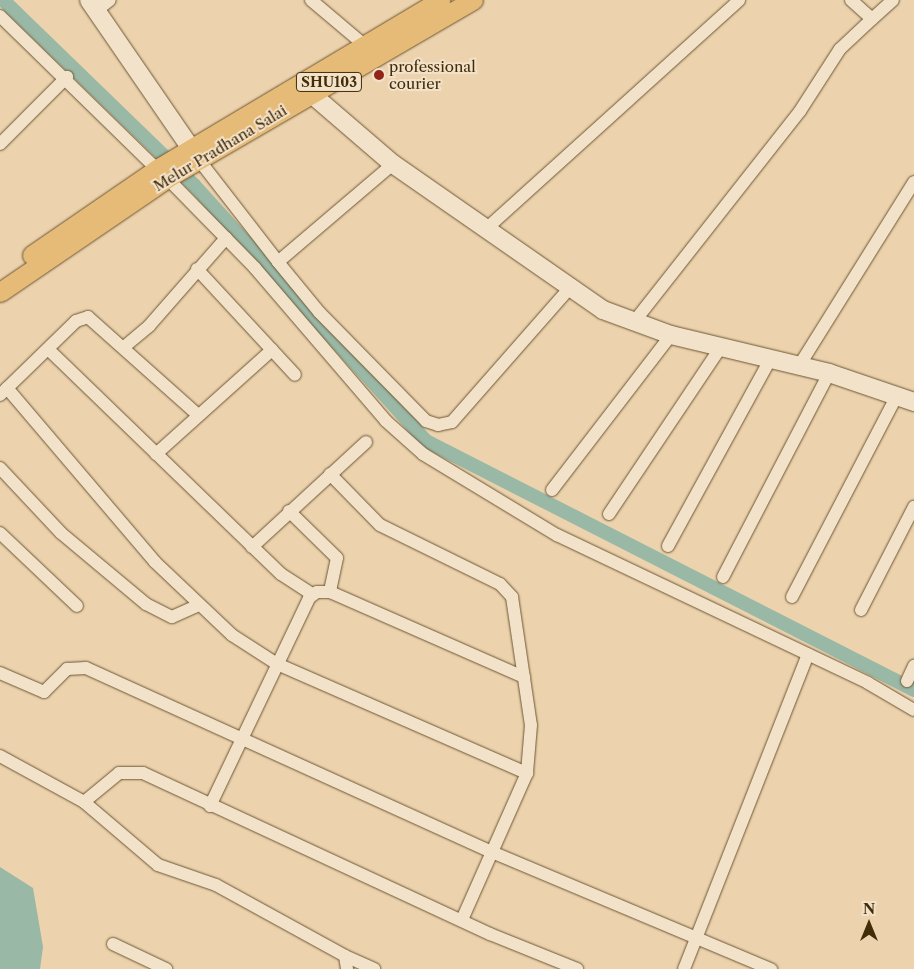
<!DOCTYPE html>
<style>
body{margin:0}
#map{position:relative;width:914px;height:969px;overflow:hidden;background:#ecd3ae;font-family:"Libre Caslon Text",serif}
div>[style]{position:absolute}
.water>*{inset:0;background:#99b8a6}
.canal>*{height:14px;margin:-7px;padding:0 7px;transform-origin:7px;border-radius:7px;background:#99b8a6}
.roads{filter:drop-shadow(0 0 1px #6d5632) drop-shadow(0 0 1px #6d5632)}
.minor>*{height:12px;margin:-6px;padding:0 6px;transform-origin:6px;border-radius:6px;background:#f3e2ca}
.secondary>*{height:18px;margin:-9px;padding:0 9px;transform-origin:9px;border-radius:9px;background:#f3e2ca}
.primary>*{height:19px;margin:-9.5px;padding:0 9.5px;transform-origin:9.5px;border-radius:9.5px;background:#e6ba77}
.dots>*{width:14px;height:14px;translate:-50% -50%;box-sizing:border-box;border:2px solid #f3e2ca;border-radius:50%}
span{translate:-50% -50%;white-space:nowrap;text-align:center;line-height:1.15;-webkit-text-stroke:4px #f3e2ca;paint-order:stroke}
.shield-label span{padding:1px 4px;background:#f3e2ca;border:1px solid;border-radius:4px;-webkit-text-stroke-width:0}
.shield-label{font-size:14px;color:#432c08;font-weight:700}
.poi-label{font-size:15px;color:#432c08}
.left{translate:0 -50%;text-align:left}
.street-label{font-size:15px;color:#432c08}
.north{position:absolute;left:844px;top:899px;width:50px;height:50px;-webkit-text-stroke:4px #f3e2ca;paint-order:stroke;rotate:0deg;font-size:14px;font-weight:700;line-height:20px;text-align:center;color:#432c08}
.north::after{content:'';display:block;margin:auto;width:18px;height:22px;background:#432c08;clip-path:polygon(50% 0,100% 100%,50% 72%,0 100%)}
</style>
<div id="map">
<div class="water">
<i style="clip-path:polygon(0 867px,33px 888px,43px 947px,40px 969px,0 969px)"></i>
</div>
<div class="canal">
<i style="left:3px;top:0;width:266px;rotate:44.1deg"></i>
<i style="left:194px;top:185px;width:345px;rotate:47.8deg"></i>
<i style="left:426px;top:441px;width:548px;rotate:27.03deg"></i>
</div>
<div class="roads">
<div class="minor">
<i style="left:311px;top:0;width:68px;rotate:40.2deg"></i>
<i style="left:851px;top:0;width:28px;rotate:42deg"></i>
<i style="left:872px;top:19px;width:28px;rotate:-42deg"></i>
<i style="left:97px;top:10px;width:16px;rotate:-38deg"></i>
<i style="left:0;top:16px;width:219px;rotate:44.3deg"></i>
<i style="left:0;top:144px;width:95px;rotate:-45deg"></i>
<i style="left:199px;top:160px;width:129px;rotate:52.2deg"></i>
<i style="left:393px;top:164px;width:151px;rotate:139.6deg"></i>
<i style="left:278px;top:262px;width:65px;rotate:50.6deg"></i>
<i style="left:319px;top:312px;width:153px;rotate:45.5deg"></i>
<i style="left:426px;top:421px;width:13px;rotate:18deg"></i>
<i style="left:438px;top:425px;width:14px;rotate:-12deg"></i>
<i style="left:452px;top:422px;width:177px;rotate:-48.7deg"></i>
<i style="left:167px;top:178px;width:126px;rotate:45.6deg"></i>
<i style="left:255px;top:268px;width:201px;rotate:49.4deg"></i>
<i style="left:386px;top:421px;width:50px;rotate:41.7deg"></i>
<i style="left:423px;top:454px;width:157px;rotate:31.2deg"></i>
<i style="left:557px;top:535px;width:344px;rotate:25.4deg"></i>
<i style="left:868px;top:683px;width:53px;rotate:30.4deg"></i>
<i style="left:486px;top:229px;width:341px;rotate:-42.1deg"></i>
<i style="left:197px;top:269px;width:144px;rotate:47.2deg"></i>
<i style="left:634px;top:322px;width:268px;rotate:-51.8deg"></i>
<i style="left:800px;top:111px;width:74px;rotate:-57.2deg"></i>
<i style="left:840px;top:49px;width:44px;rotate:-43.2deg"></i>
<i style="left:124px;top:347px;width:33px;rotate:-40deg"></i>
<i style="left:149px;top:326px;width:117px;rotate:-48.8deg"></i>
<i style="left:48px;top:349px;width:324px;rotate:44deg"></i>
<i style="left:281px;top:574px;width:37px;rotate:33deg"></i>
<i style="left:799px;top:366px;width:217px;rotate:-58deg"></i>
<i style="left:7px;top:388px;width:228px;rotate:49.6deg"></i>
<i style="left:155px;top:562px;width:106px;rotate:43.5deg"></i>
<i style="left:232px;top:635px;width:54px;rotate:32.8deg"></i>
<i style="left:277px;top:664px;width:273px;rotate:23.6deg"></i>
<i style="left:0;top:395px;width:106px;rotate:-44.2deg"></i>
<i style="left:76px;top:321px;width:13px;rotate:-18deg"></i>
<i style="left:88px;top:317px;width:147px;rotate:41.7deg"></i>
<i style="left:156px;top:454px;width:156px;rotate:-41.9deg"></i>
<i style="left:0;top:468px;width:89px;rotate:46.8deg"></i>
<i style="left:61px;top:533px;width:111px;rotate:39.9deg"></i>
<i style="left:146px;top:604px;width:29px;rotate:27deg"></i>
<i style="left:172px;top:617px;width:30px;rotate:-24deg"></i>
<i style="left:330px;top:474px;width:71px;rotate:45.6deg"></i>
<i style="left:380px;top:525px;width:134px;rotate:26.2deg"></i>
<i style="left:500px;top:584px;width:18px;rotate:47deg"></i>
<i style="left:512px;top:597px;width:129px;rotate:81.6deg"></i>
<i style="left:531px;top:725px;width:48px;rotate:94.8deg"></i>
<i style="left:527px;top:773px;width:161px;rotate:113.9deg"></i>
<i style="left:552px;top:490px;width:195px;rotate:-52.5deg"></i>
<i style="left:289px;top:511px;width:67px;rotate:44.4deg"></i>
<i style="left:337px;top:558px;width:35px;rotate:102deg"></i>
<i style="left:609px;top:514px;width:200px;rotate:-56.2deg"></i>
<i style="left:0;top:533px;width:106px;rotate:43.5deg"></i>
<i style="left:668px;top:546px;width:214px;rotate:-61.3deg"></i>
<i style="left:252px;top:547px;width:155px;rotate:-42.6deg"></i>
<i style="left:723px;top:577px;width:230px;rotate:-62.5deg"></i>
<i style="left:792px;top:597px;width:225px;rotate:-62.5deg"></i>
<i style="left:861px;top:610px;width:116px;rotate:-62.8deg"></i>
<i style="left:0;top:673px;width:48px;rotate:23.4deg"></i>
<i style="left:44px;top:692px;width:33px;rotate:-45deg"></i>
<i style="left:67px;top:669px;width:19px;rotate:-3deg"></i>
<i style="left:86px;top:668px;width:446px;rotate:24.4deg"></i>
<i style="left:492px;top:852px;width:303px;rotate:22.8deg"></i>
<i style="left:907px;top:681px;width:17px;rotate:-65deg"></i>
<i style="left:0;top:756px;width:96px;rotate:28.7deg"></i>
<i style="left:84px;top:802px;width:97px;rotate:40.4deg"></i>
<i style="left:158px;top:865px;width:61px;rotate:19deg"></i>
<i style="left:216px;top:885px;width:147px;rotate:28.8deg"></i>
<i style="left:345px;top:956px;width:13px;rotate:81deg"></i>
<i style="left:84px;top:802px;width:45px;rotate:-39.6deg"></i>
<i style="left:119px;top:773px;width:24px"></i>
<i style="left:143px;top:773px;width:383px;rotate:24.9deg"></i>
<i style="left:490px;top:934px;width:94px;rotate:21.9deg"></i>
<i style="left:210px;top:806px;width:230px;rotate:-64.5deg"></i>
<i style="left:309px;top:598px;width:10px;rotate:-37deg"></i>
<i style="left:317px;top:592px;width:13px"></i>
<i style="left:330px;top:592px;width:212px;rotate:23.7deg"></i>
<i style="left:113px;top:944px;width:59px;rotate:25.3deg"></i>
<i style="left:345px;top:956px;width:32px;rotate:24deg"></i>
<i style="left:684px;top:969px;width:338px;rotate:-68.5deg"></i>
</div>
<div class="secondary">
<i style="left:89px;top:0;width:194px;rotate:55.5deg"></i>
<i style="left:301px;top:85px;width:121px;rotate:40.7deg"></i>
<i style="left:393px;top:164px;width:256px;rotate:34.8deg"></i>
<i style="left:603px;top:310px;width:72px;rotate:20.2deg"></i>
<i style="left:671px;top:335px;width:163px;rotate:13.5deg"></i>
<i style="left:829px;top:373px;width:90px;rotate:18.8deg"></i>
</div>
<div class="primary">
<i style="left:32px;top:255px;width:152px;rotate:-34.5deg"></i>
<i style="left:157px;top:169px;width:330px;rotate:-30.8deg"></i>
<i style="left:0;top:292px;width:202px;rotate:-34.3deg"></i>
<i style="left:167px;top:178px;width:354px;rotate:-30.2deg"></i>
</div>
</div>
<div class="dots">
<i style="left:379px;top:75px;background:#8f2418"></i>
</div>
<div class="shield-label">
<span style="left:329px;top:82px">SHU103</span>
</div>
<div class="poi-label">
<span class="left" style="left:389px;top:75px">professional<br>courier</span>
</div>
<div class="street-label">
<span style="left:220px;top:148px;rotate:-31deg">Melur Pradhana Salai</span>
</div>
<div class="north">N</div>
</div>
